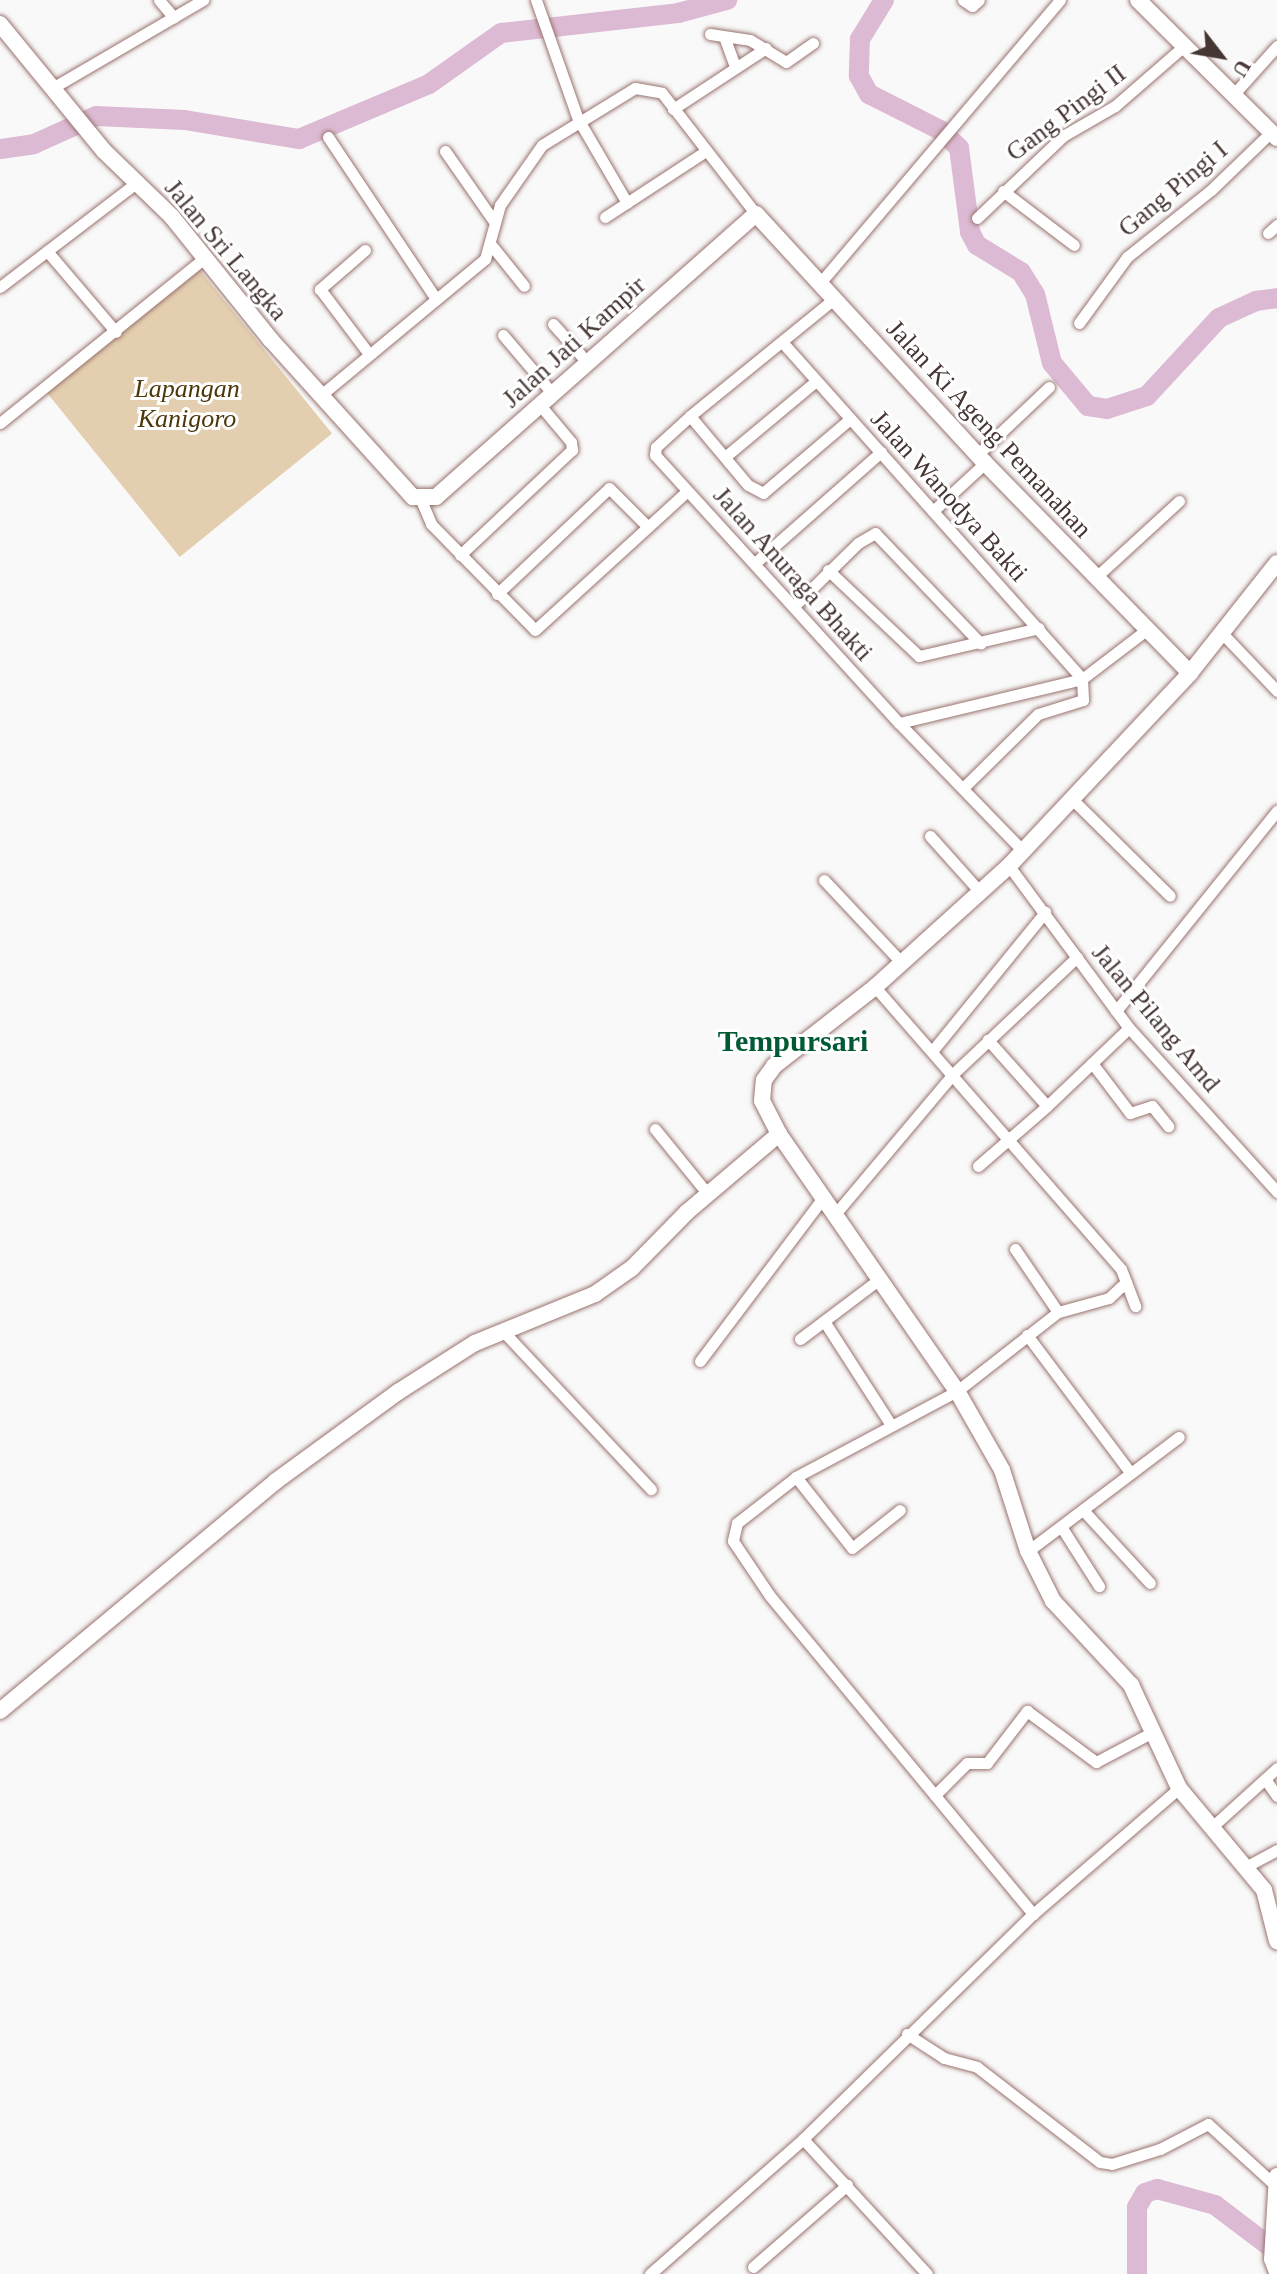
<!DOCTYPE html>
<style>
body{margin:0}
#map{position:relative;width:1277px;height:2274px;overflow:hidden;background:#f9f9f9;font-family:"Times New Roman",serif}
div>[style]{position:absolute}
.green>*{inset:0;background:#e3cfaf;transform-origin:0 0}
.river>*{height:20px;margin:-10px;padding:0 10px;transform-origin:10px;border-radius:10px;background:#ddbad3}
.roads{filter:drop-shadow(0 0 2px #99736e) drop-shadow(0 0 2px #99736e)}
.street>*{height:11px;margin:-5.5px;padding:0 5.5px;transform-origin:5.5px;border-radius:5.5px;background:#fff}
.secondary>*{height:16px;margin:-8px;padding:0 8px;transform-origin:8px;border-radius:8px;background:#fff}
span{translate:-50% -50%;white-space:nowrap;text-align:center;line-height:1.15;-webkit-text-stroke:6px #fff;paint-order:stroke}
.street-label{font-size:26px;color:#463633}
.park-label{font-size:26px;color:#4d360a;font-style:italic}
.quarter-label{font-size:30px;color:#005b34;font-weight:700}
.north{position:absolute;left:1181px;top:16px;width:80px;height:80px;-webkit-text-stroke:6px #fff;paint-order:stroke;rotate:121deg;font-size:22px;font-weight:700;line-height:32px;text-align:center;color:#463633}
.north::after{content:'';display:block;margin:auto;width:28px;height:36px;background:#463633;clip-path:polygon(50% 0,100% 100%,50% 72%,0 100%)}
</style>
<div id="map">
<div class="green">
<i style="left:198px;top:268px;width:213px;height:196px;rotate:51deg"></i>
</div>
<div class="river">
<i style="left:884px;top:0;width:46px;rotate:121.6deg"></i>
<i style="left:860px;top:39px;width:37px;rotate:92deg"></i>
<i style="left:859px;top:76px;width:21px;rotate:61deg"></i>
<i style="left:869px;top:94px;width:80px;rotate:26.9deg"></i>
<i style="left:940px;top:130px;width:26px;rotate:43deg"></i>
<i style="left:959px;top:148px;width:85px;rotate:82.5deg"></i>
<i style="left:970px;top:232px;width:15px;rotate:62deg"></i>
<i style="left:977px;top:245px;width:52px;rotate:31.5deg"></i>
<i style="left:1021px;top:272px;width:26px;rotate:58deg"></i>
<i style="left:1035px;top:294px;width:71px;rotate:76.2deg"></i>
<i style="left:1052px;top:363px;width:56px;rotate:50.1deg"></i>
<i style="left:1088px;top:406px;width:19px;rotate:9deg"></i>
<i style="left:1107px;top:409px;width:42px;rotate:-18deg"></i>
<i style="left:1147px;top:396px;width:106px;rotate:-47.3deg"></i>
<i style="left:1219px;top:318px;width:41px;rotate:-24.7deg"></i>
<i style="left:1256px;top:301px;width:21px;rotate:-8deg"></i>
<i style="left:0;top:149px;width:34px;rotate:-8deg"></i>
<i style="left:34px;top:144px;width:68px;rotate:-24.3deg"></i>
<i style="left:96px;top:116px;width:89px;rotate:2.6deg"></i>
<i style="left:185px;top:120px;width:116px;rotate:9.5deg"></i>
<i style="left:299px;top:139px;width:141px;rotate:-22.9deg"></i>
<i style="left:429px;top:84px;width:88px;rotate:-35.3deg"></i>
<i style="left:501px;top:33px;width:178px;rotate:-6.4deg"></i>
<i style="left:678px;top:13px;width:51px;rotate:-14.9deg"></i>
<i style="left:1137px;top:2274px;width:67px;rotate:-90deg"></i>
<i style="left:1137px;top:2207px;width:16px;rotate:-60deg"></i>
<i style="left:1145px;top:2193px;width:13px;rotate:-18deg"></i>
<i style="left:1157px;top:2189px;width:60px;rotate:15.4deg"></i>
<i style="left:1215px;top:2205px;width:78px;rotate:37.2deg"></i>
</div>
<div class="roads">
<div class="street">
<i style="left:159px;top:0;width:23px;rotate:50deg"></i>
<i style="left:536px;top:0;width:126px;rotate:70.6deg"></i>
<i style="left:578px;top:119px;width:97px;rotate:59.7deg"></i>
<i style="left:963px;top:0;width:11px;rotate:34deg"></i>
<i style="left:972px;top:6px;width:9px;rotate:-41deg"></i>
<i style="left:710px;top:34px;width:40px;rotate:8.5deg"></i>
<i style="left:750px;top:40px;width:42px;rotate:31.4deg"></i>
<i style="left:786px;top:62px;width:33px;rotate:-35deg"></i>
<i style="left:725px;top:39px;width:29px;rotate:70deg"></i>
<i style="left:54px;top:87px;width:173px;rotate:-30.3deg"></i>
<i style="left:1233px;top:95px;width:66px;rotate:-48.1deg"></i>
<i style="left:673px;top:109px;width:111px;rotate:-33.3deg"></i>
<i style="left:328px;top:137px;width:195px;rotate:56.3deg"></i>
<i style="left:445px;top:151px;width:84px;rotate:55.2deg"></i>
<i style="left:1003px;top:191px;width:89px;rotate:37.3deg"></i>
<i style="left:605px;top:217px;width:121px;rotate:-33.2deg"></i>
<i style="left:977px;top:218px;width:119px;rotate:-43.6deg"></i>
<i style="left:1063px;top:136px;width:60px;rotate:-30deg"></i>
<i style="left:1115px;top:106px;width:91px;rotate:-41deg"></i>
<i style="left:1268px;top:233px;width:12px;rotate:-42deg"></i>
<i style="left:492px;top:246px;width:51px;rotate:51.3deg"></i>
<i style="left:365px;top:250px;width:60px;rotate:139.1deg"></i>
<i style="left:320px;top:289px;width:81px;rotate:53deg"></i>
<i style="left:47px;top:251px;width:106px;rotate:49.6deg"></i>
<i style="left:820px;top:283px;width:371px;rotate:-49.7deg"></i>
<i style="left:0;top:287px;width:171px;rotate:-37.4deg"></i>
<i style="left:835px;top:298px;width:187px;rotate:140.9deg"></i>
<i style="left:690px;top:416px;width:46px;rotate:137.6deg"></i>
<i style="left:656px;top:447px;width:8px;rotate:97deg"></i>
<i style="left:655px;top:455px;width:362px;rotate:47.7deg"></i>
<i style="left:899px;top:723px;width:178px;rotate:45.9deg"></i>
<i style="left:1079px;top:323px;width:82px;rotate:-54deg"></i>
<i style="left:1127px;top:257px;width:107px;rotate:-38.6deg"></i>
<i style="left:1211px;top:190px;width:83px;rotate:-44deg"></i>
<i style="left:553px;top:324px;width:51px;rotate:48.2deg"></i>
<i style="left:503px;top:335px;width:76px;rotate:49.8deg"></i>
<i style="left:783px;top:343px;width:450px;rotate:48.3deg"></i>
<i style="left:1082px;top:679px;width:21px;rotate:87deg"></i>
<i style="left:1083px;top:700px;width:47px;rotate:162.7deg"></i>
<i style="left:1038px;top:714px;width:105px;rotate:135.4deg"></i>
<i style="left:321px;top:395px;width:213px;rotate:-39.7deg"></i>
<i style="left:485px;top:259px;width:56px;rotate:-74.5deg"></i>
<i style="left:500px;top:205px;width:73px;rotate:-55deg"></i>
<i style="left:542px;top:145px;width:109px;rotate:-31.5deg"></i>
<i style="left:635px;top:88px;width:27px;rotate:10deg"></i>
<i style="left:662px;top:93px;width:153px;rotate:52.2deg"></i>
<i style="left:690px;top:416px;width:90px;rotate:50deg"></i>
<i style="left:748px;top:485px;width:17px;rotate:28deg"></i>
<i style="left:763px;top:493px;width:114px;rotate:-40.4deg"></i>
<i style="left:0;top:423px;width:265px;rotate:-38.9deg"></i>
<i style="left:977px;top:455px;width:99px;rotate:-43.4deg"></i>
<i style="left:726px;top:456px;width:117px;rotate:-39.8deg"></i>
<i style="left:421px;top:500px;width:26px;rotate:67deg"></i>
<i style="left:431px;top:524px;width:148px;rotate:45.5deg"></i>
<i style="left:535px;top:630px;width:206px;rotate:-42.4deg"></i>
<i style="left:933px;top:511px;width:71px;rotate:-42.7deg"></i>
<i style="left:460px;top:555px;width:154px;rotate:-43.2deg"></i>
<i style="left:572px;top:450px;width:8px;rotate:-97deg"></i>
<i style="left:571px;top:442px;width:48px;rotate:-130deg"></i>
<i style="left:755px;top:563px;width:168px;rotate:-41.4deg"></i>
<i style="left:828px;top:570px;width:125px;rotate:43.4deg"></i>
<i style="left:919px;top:656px;width:123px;rotate:-13.1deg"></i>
<i style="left:1095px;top:578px;width:114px;rotate:-42.5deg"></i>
<i style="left:497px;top:594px;width:154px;rotate:-43.4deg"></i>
<i style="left:609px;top:488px;width:55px;rotate:45deg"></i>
<i style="left:794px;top:606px;width:90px;rotate:-44.5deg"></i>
<i style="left:858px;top:543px;width:20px;rotate:-30deg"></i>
<i style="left:875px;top:533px;width:153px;rotate:46.3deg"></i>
<i style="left:1222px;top:633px;width:80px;rotate:46.5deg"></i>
<i style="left:899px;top:723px;width:188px;rotate:-13.5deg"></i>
<i style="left:1082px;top:679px;width:81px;rotate:-37.4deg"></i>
<i style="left:1073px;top:800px;width:136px;rotate:44.7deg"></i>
<i style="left:930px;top:836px;width:75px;rotate:48.2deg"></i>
<i style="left:1009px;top:866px;width:202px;rotate:53.5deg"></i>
<i style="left:1129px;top:1028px;width:221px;rotate:47.9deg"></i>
<i style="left:824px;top:880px;width:114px;rotate:46.8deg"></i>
<i style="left:875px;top:987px;width:374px;rotate:48.9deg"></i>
<i style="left:1121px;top:1269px;width:14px;rotate:69deg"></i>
<i style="left:1126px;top:1282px;width:23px;rotate:137deg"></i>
<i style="left:1109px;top:1298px;width:53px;rotate:164.6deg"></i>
<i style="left:1058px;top:1312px;width:128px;rotate:142deg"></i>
<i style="left:957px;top:1391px;width:183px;rotate:151.9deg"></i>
<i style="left:796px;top:1477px;width:75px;rotate:142.1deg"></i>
<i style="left:737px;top:1523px;width:18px;rotate:103deg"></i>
<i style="left:733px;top:1541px;width:66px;rotate:56.1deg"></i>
<i style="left:770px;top:1596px;width:413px;rotate:50.4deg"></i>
<i style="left:1116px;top:1011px;width:257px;rotate:-51.2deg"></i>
<i style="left:933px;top:1050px;width:178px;rotate:-50.9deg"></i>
<i style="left:1092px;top:1063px;width:63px;rotate:52.8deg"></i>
<i style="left:1130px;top:1113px;width:23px;rotate:-18deg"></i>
<i style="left:1152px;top:1106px;width:26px;rotate:51deg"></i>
<i style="left:1047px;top:1106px;width:113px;rotate:-43.6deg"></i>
<i style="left:655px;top:1129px;width:82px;rotate:50.9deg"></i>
<i style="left:978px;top:1166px;width:91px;rotate:-41deg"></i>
<i style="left:1047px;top:1106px;width:89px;rotate:-131.8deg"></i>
<i style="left:836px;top:1213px;width:183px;rotate:-49.9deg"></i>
<i style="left:954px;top:1073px;width:169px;rotate:-43.3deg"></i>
<i style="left:1015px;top:1249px;width:76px;rotate:55.7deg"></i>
<i style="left:1126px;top:1282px;width:26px;rotate:69deg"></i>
<i style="left:824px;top:1321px;width:124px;rotate:57.2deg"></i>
<i style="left:502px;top:1330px;width:218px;rotate:46.9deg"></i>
<i style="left:1027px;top:1335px;width:171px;rotate:53.1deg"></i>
<i style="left:800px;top:1339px;width:101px;rotate:-37deg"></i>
<i style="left:700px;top:1361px;width:204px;rotate:-53deg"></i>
<i style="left:796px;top:1477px;width:90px;rotate:51.7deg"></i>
<i style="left:852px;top:1548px;width:61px;rotate:-38.4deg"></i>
<i style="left:1083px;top:1510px;width:99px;rotate:47.5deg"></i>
<i style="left:1062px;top:1528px;width:69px;rotate:57.5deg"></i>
<i style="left:1028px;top:1551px;width:189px;rotate:-37.1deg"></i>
<i style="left:1265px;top:1779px;width:21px;rotate:55deg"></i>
<i style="left:935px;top:1795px;width:45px;rotate:-45deg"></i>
<i style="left:967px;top:1763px;width:20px"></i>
<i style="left:987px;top:1763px;width:66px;rotate:-52.4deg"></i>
<i style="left:1027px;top:1711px;width:86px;rotate:36.5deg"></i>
<i style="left:1096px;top:1762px;width:64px;rotate:-27.8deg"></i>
<i style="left:1213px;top:1826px;width:86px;rotate:-42.2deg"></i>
<i style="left:1249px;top:1865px;width:32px;rotate:-28deg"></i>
<i style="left:907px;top:2034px;width:44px;rotate:33deg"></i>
<i style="left:944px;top:2058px;width:34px;rotate:15deg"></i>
<i style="left:977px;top:2067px;width:155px;rotate:37.7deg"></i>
<i style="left:1100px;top:2162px;width:12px;rotate:9deg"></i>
<i style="left:1112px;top:2164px;width:50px;rotate:-17.4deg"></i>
<i style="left:1160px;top:2149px;width:54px;rotate:-27.5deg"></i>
<i style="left:1208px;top:2124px;width:92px;rotate:42.4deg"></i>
<i style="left:803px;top:2139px;width:183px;rotate:47.4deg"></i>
<i style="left:753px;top:2267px;width:125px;rotate:-41.1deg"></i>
<i style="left:650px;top:2274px;width:204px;rotate:-41.4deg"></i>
<i style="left:803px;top:2139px;width:322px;rotate:-44.4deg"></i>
<i style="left:1033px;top:1914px;width:193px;rotate:-40.8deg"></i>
</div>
<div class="secondary">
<i style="left:1138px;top:0;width:196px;rotate:44.8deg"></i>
<i style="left:0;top:24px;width:164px;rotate:50.7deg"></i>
<i style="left:104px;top:151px;width:95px;rotate:44.1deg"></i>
<i style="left:172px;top:217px;width:158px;rotate:51.2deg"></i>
<i style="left:271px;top:340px;width:212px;rotate:47.9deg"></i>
<i style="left:413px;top:497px;width:23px"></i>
<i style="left:436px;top:497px;width:427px;rotate:-41.5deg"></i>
<i style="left:756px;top:214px;width:338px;rotate:47.4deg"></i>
<i style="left:985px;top:463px;width:293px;rotate:45.7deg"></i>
<i style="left:779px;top:1134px;width:313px;rotate:55.3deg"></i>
<i style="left:957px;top:1391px;width:91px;rotate:60.3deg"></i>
<i style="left:1002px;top:1470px;width:85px;rotate:72.2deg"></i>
<i style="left:1028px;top:1551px;width:56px;rotate:63.4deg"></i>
<i style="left:1053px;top:1601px;width:115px;rotate:47.1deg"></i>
<i style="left:1131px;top:1685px;width:114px;rotate:65deg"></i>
<i style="left:1179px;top:1788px;width:133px;rotate:50.2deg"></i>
<i style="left:1264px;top:1890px;width:53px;rotate:75.7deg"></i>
<i style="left:0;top:1711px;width:359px;rotate:-39.8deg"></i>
<i style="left:276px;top:1481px;width:151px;rotate:-36.1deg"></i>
<i style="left:398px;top:1392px;width:91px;rotate:-32.5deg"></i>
<i style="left:475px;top:1343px;width:130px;rotate:-22.2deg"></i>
<i style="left:595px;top:1294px;width:45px;rotate:-35.1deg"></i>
<i style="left:632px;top:1268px;width:78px;rotate:-45.5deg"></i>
<i style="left:687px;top:1212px;width:121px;rotate:-40.3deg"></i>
<i style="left:779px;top:1134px;width:37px;rotate:-117deg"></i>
<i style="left:762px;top:1101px;width:21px;rotate:-85deg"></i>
<i style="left:764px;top:1080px;width:17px;rotate:-54deg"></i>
<i style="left:774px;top:1066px;width:128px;rotate:-38deg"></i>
<i style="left:875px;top:987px;width:181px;rotate:-42.1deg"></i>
<i style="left:1009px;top:866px;width:265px;rotate:-46.8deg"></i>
<i style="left:1190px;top:673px;width:140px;rotate:-51.7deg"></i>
<i style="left:1277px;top:2176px;width:83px;rotate:93.4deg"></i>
<i style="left:1272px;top:2259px;width:14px;rotate:69deg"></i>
</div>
</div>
<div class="street-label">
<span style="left:1066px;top:113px;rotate:-37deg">Gang Pingi II</span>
<span style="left:1173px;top:189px;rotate:-40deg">Gang Pingi I</span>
<span style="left:226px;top:250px;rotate:50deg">Jalan Sri Langka</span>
<span style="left:574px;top:342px;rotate:-42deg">Jalan Jati Kampir</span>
<span style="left:989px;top:429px;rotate:47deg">Jalan Ki Ageng Pemanahan</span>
<span style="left:949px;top:496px;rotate:48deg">Jalan Wanodya Bakti</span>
<span style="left:793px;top:574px;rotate:48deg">Jalan Anuraga Bhakti</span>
<span style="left:1156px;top:1018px;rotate:50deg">Jalan Pilang Amd</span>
</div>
<div class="park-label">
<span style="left:187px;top:404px">Lapangan<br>Kanigoro</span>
</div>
<div class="quarter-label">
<span style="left:793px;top:1041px">Tempursari</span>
</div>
<div class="north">U</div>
</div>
